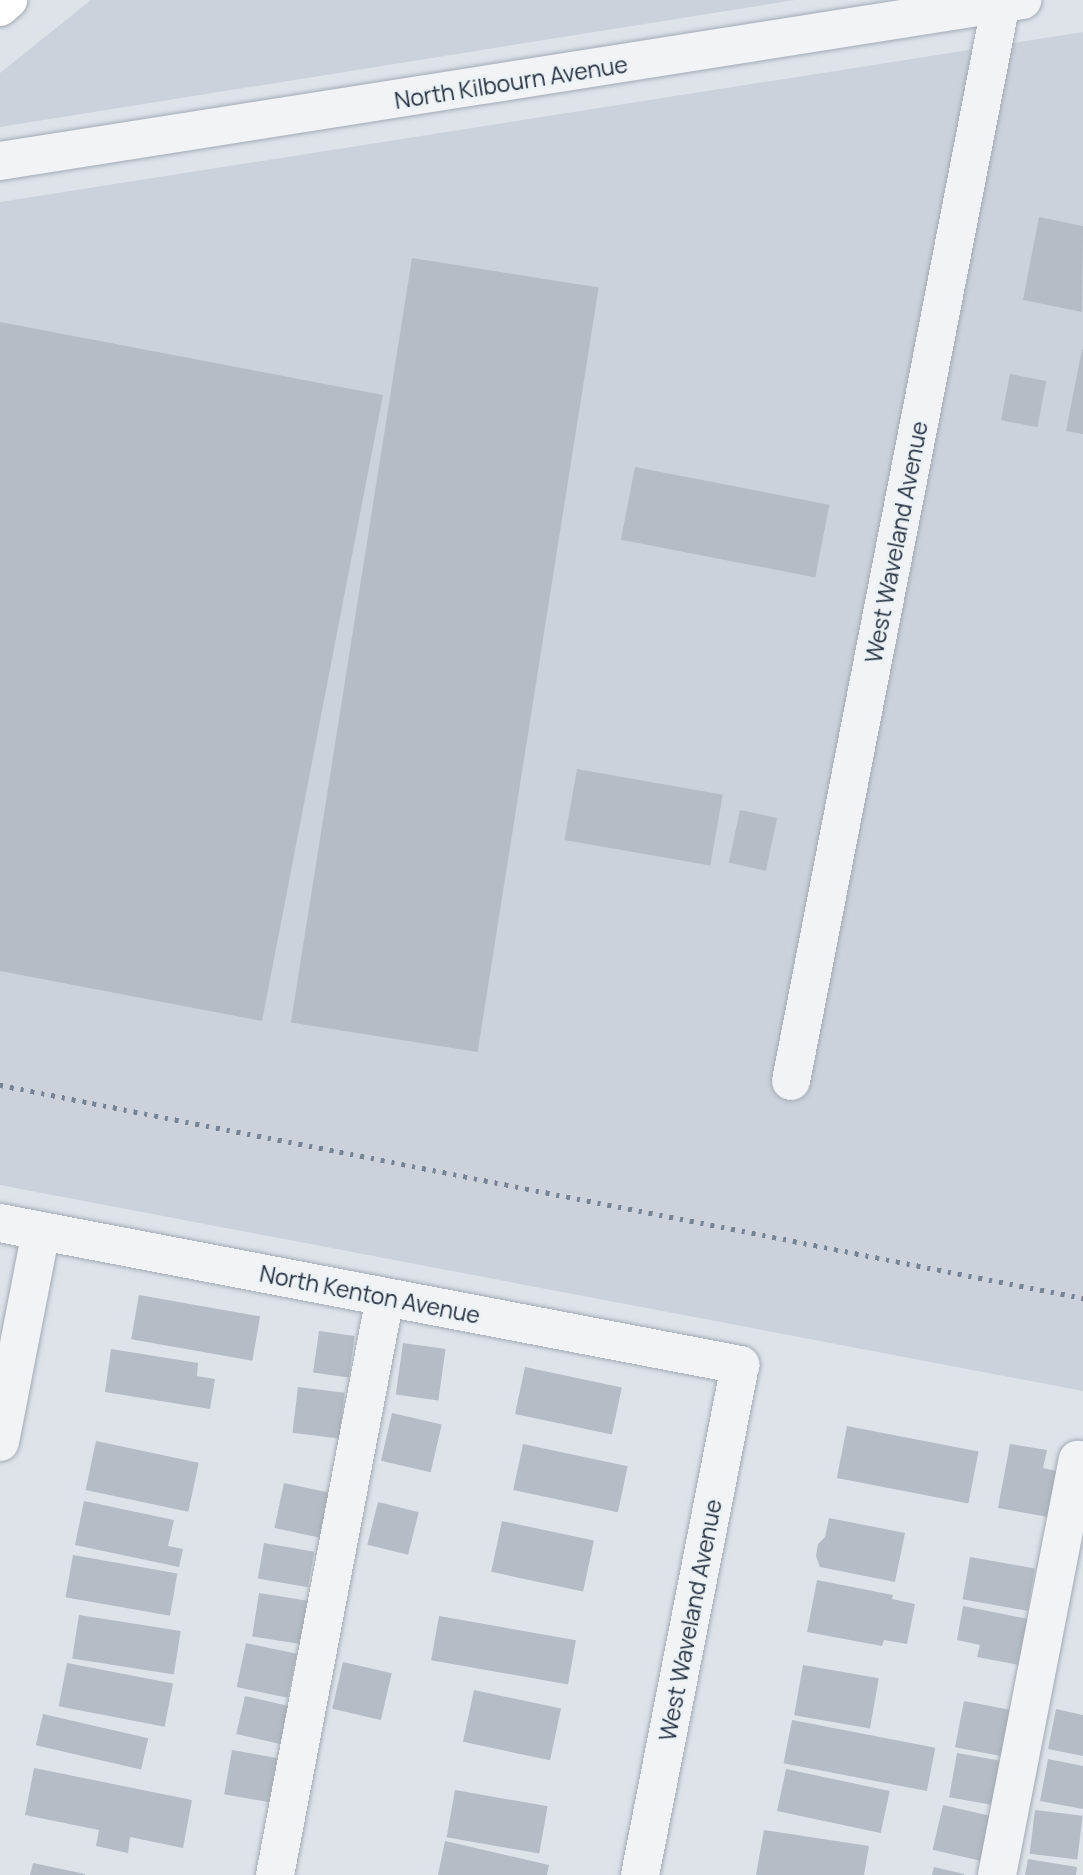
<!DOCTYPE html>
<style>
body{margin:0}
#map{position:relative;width:1083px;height:1875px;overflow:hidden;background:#dee3e9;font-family:Manrope,sans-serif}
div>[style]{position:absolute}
.built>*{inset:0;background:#ccd2db}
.building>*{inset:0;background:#b5bcc6;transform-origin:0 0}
.roads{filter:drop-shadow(0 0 2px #a3aab3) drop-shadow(0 0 2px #a3aab3)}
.minor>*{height:38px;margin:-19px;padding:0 19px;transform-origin:19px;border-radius:19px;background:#f1f3f7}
.major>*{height:38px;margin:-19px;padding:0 19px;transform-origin:19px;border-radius:19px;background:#fff}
.rail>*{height:5px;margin-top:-2.5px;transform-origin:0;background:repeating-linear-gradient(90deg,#768394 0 3.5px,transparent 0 10.5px)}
span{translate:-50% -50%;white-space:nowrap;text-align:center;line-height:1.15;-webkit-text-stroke:5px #edf2f6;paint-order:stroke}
.street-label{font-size:23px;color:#263141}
</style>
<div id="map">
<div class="built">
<i style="clip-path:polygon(91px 0,795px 0,0 127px,0 73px)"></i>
<i style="clip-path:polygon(1083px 32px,1083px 1391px,0 1185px,0 202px)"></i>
</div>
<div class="building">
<i style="clip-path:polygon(1039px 217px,1083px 226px,1082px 312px,1023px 300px)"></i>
<i style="left:412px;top:258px;width:189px;height:774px;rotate:9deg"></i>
<i style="clip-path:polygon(0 322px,383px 395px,262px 1021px,0 971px)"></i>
<i style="clip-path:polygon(1082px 349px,1083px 349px,1083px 434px,1066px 431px)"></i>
<i style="left:1010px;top:374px;width:37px;height:47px;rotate:11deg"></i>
<i style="left:635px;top:467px;width:198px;height:74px;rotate:11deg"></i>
<i style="left:577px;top:769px;width:148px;height:72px;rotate:10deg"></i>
<i style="left:740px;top:810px;width:38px;height:54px;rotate:12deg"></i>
<i style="left:139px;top:1295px;width:123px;height:45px;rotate:10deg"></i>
<i style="left:319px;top:1331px;width:36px;height:42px;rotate:8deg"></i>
<i style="left:403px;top:1343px;width:43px;height:52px;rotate:8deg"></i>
<i style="clip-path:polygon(111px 1349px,198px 1363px,197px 1376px,215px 1379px,210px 1409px,105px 1392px)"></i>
<i style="left:525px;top:1367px;width:99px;height:48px;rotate:12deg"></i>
<i style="left:298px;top:1387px;width:47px;height:46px;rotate:7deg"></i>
<i style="left:392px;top:1413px;width:51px;height:49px;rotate:13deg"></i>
<i style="left:847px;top:1426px;width:134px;height:53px;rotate:11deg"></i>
<i style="left:96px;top:1441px;width:105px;height:50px;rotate:12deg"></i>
<i style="left:523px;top:1444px;width:107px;height:47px;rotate:12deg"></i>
<i style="clip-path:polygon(1010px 1444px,1047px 1450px,1043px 1468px,1056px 1471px,1048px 1517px,998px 1508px)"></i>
<i style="left:284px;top:1483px;width:48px;height:46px;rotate:12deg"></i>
<i style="clip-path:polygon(84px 1501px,174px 1520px,168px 1546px,183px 1549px,179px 1567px,75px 1545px)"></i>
<i style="left:378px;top:1502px;width:42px;height:44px;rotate:14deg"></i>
<i style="clip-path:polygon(829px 1518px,905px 1533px,895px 1582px,820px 1567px,816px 1556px,818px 1544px,825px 1537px)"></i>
<i style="left:502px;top:1521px;width:94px;height:52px;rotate:12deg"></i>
<i style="left:264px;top:1543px;width:51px;height:36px;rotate:10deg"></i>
<i style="left:73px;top:1555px;width:106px;height:43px;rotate:10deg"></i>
<i style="left:970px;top:1557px;width:66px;height:43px;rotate:10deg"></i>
<i style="clip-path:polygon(817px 1580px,893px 1595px,892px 1599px,915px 1604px,907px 1644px,884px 1640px,882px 1646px,807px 1632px)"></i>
<i style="left:259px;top:1593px;width:49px;height:44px;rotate:9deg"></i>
<i style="clip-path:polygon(963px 1606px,1028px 1619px,1019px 1665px,977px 1657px,980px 1645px,957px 1640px)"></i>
<i style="left:79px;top:1615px;width:103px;height:44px;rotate:9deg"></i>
<i style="left:439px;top:1616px;width:139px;height:45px;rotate:10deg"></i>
<i style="left:246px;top:1643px;width:52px;height:45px;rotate:12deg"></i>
<i style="left:343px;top:1662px;width:50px;height:48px;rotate:13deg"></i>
<i style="left:67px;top:1663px;width:108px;height:44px;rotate:11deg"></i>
<i style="left:803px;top:1665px;width:77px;height:51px;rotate:10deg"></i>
<i style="left:474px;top:1690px;width:89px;height:53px;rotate:12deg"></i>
<i style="left:245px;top:1696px;width:46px;height:39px;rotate:13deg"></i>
<i style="left:964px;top:1701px;width:49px;height:47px;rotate:11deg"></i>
<i style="clip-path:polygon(1056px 1709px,1083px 1715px,1083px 1756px,1048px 1749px)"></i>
<i style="left:43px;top:1714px;width:108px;height:32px;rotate:13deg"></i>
<i style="left:792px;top:1720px;width:146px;height:44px;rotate:11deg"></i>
<i style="left:232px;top:1750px;width:46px;height:45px;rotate:10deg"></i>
<i style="left:957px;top:1753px;width:50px;height:45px;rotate:10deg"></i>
<i style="clip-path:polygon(1048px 1759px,1083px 1766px,1083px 1809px,1040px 1801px)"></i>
<i style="clip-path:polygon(34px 1768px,192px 1800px,183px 1848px,130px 1837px,128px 1853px,96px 1846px,99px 1830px,25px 1815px)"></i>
<i style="left:786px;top:1769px;width:106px;height:43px;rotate:12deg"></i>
<i style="left:455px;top:1790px;width:94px;height:48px;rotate:10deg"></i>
<i style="left:943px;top:1805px;width:51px;height:46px;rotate:13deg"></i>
<i style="left:1035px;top:1810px;width:48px;height:44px;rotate:7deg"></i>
<i style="clip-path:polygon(764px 1830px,869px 1846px,864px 1875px,756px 1875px)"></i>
<i style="clip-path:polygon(445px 1841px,549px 1865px,547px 1875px,438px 1875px)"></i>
<i style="clip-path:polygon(1028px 1859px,1077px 1867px,1076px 1875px,1025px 1875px)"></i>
<i style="clip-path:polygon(33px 1863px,85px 1874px,85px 1875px,30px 1875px)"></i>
<i style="clip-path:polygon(934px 1867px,964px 1874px,964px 1875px,932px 1875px)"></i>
</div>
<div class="roads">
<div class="minor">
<i style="left:0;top:161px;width:1035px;rotate:-8.95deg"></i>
<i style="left:791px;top:1081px;width:1098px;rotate:-78.98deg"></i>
<i style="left:0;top:1223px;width:754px;rotate:10.86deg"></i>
<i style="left:740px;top:1365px;width:520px;rotate:101.09deg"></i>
<i style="left:0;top:1442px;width:215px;rotate:-79deg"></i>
<i style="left:275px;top:1875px;width:588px;rotate:-79.22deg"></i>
<i style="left:997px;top:1875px;width:423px;rotate:-79deg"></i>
<i style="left:1078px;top:1460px;width:5px;rotate:22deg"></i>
</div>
<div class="major">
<i style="left:0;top:7px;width:11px;rotate:-41deg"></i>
</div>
</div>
<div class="rail">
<i style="left:0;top:1085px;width:1104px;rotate:11.13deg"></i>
</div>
<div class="street-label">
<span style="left:511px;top:82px;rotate:-9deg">North Kilbourn Avenue</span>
<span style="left:896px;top:542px;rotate:-79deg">West Waveland Avenue</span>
<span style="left:370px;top:1294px;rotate:11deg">North Kenton Avenue</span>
<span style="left:690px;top:1620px;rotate:-79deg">West Waveland Avenue</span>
</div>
</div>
